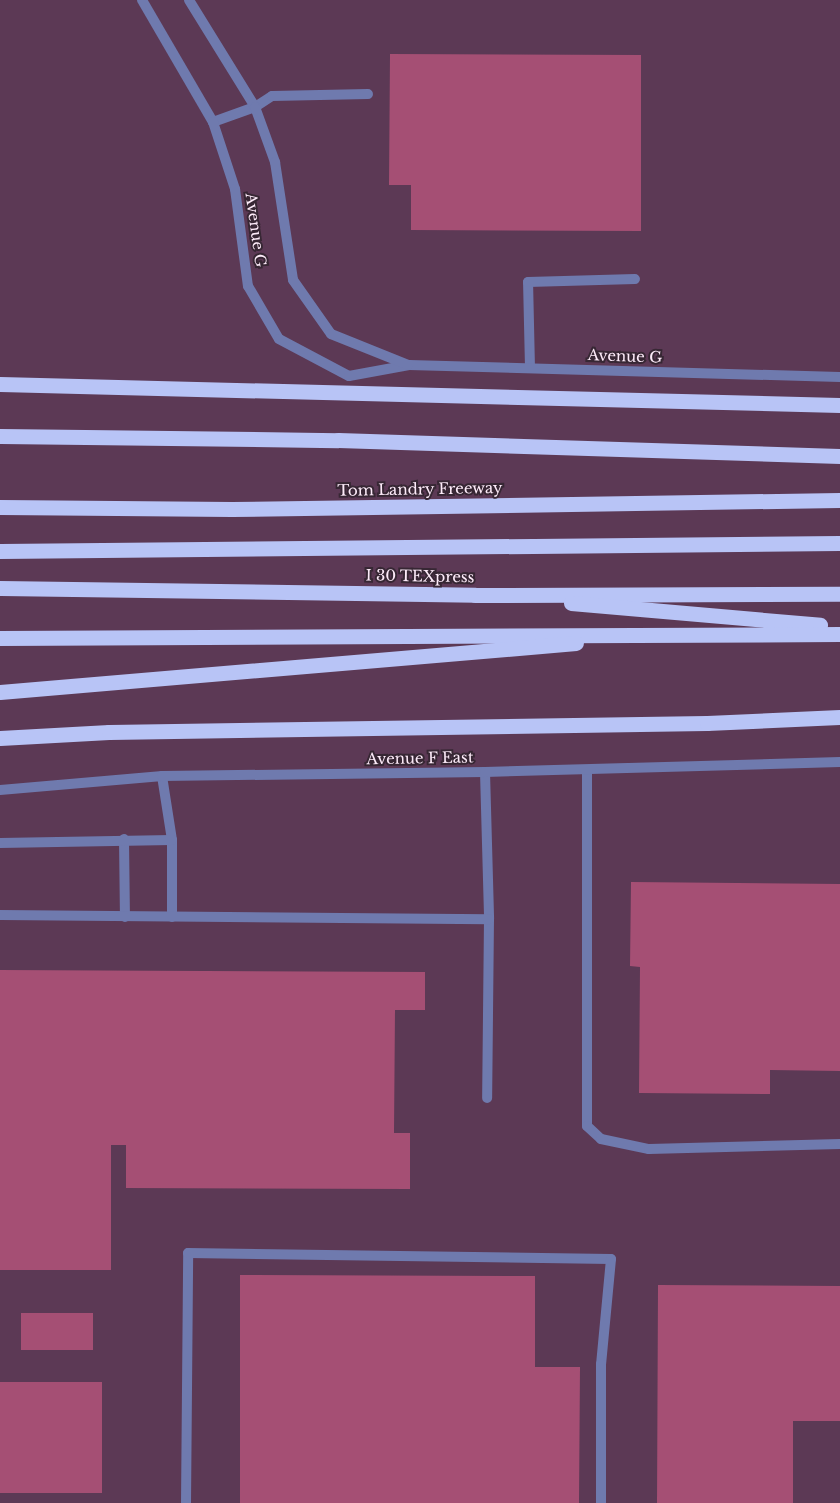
<!DOCTYPE html>
<style>
body{margin:0}
#map{position:relative;width:840px;height:1503px;overflow:hidden;background:#5c3955;font-family:"Libre Baskerville",serif}
div>[style]{position:absolute}
.building>*{inset:0;background:#a54f74;transform-origin:0 0}
.lane>*{height:10px;margin:-5px;padding:0 5px;transform-origin:5px;border-radius:5px;background:#6f7aae}
.street>*{height:10px;margin:-5px;padding:0 5px;transform-origin:5px;border-radius:5px;background:#6f7aae}
.highway>*{height:15px;margin:-7.5px;padding:0 7.5px;transform-origin:7.5px;border-radius:7.5px;background:#b8c4f6}
span{translate:-50% -50%;white-space:nowrap;text-align:center;line-height:1.15;-webkit-text-stroke:4px #372734;paint-order:stroke}
.street-label{font-size:15px;color:#fdebf9}
</style>
<div id="map">
<div class="building">
<i style="clip-path:polygon(390px 54px,641px 55px,641px 231px,411px 230px,411px 185px,389px 185px)"></i>
<i style="clip-path:polygon(631px 882px,840px 884px,840px 1071px,770px 1070px,770px 1094px,639px 1093px,640px 967px,630px 966px)"></i>
<i style="clip-path:polygon(0 970px,425px 972px,425px 1010px,395px 1010px,394px 1133px,410px 1133px,410px 1189px,126px 1188px,126px 1145px,111px 1145px,111px 1270px,0 1270px)"></i>
<i style="clip-path:polygon(240px 1275px,535px 1276px,535px 1367px,580px 1367px,579px 1503px,240px 1503px)"></i>
<i style="clip-path:polygon(658px 1285px,840px 1286px,840px 1421px,793px 1421px,793px 1503px,657px 1503px)"></i>
<i style="left:21px;top:1313px;width:72px;height:37px"></i>
<i style="left:0;top:1382px;width:102px;height:111px"></i>
</div>
<div class="lane">
<i style="left:213px;top:122px;width:45px;rotate:-19.7deg"></i>
<i style="left:255px;top:107px;width:20px;rotate:-33deg"></i>
<i style="left:272px;top:96px;width:96px;rotate:-1.2deg"></i>
<i style="left:530px;top:368px;width:86px;rotate:-91.3deg"></i>
<i style="left:528px;top:282px;width:107px;rotate:-1.6deg"></i>
<i style="left:587px;top:770px;width:356px;rotate:90deg"></i>
<i style="left:587px;top:1126px;width:19px;rotate:43deg"></i>
<i style="left:601px;top:1139px;width:49px;rotate:11.8deg"></i>
<i style="left:649px;top:1149px;width:191px;rotate:-1.5deg"></i>
<i style="left:485px;top:772px;width:147px;rotate:88.4deg"></i>
<i style="left:489px;top:919px;width:179px;rotate:90.6deg"></i>
<i style="left:162px;top:776px;width:65px;rotate:81.1deg"></i>
<i style="left:172px;top:840px;width:77px;rotate:90deg"></i>
<i style="left:124px;top:839px;width:78px;rotate:89.3deg"></i>
<i style="left:0;top:843px;width:172px;rotate:-1deg"></i>
<i style="left:0;top:915px;width:489px;rotate:0.5deg"></i>
<i style="left:186px;top:1503px;width:250px;rotate:-89.5deg"></i>
<i style="left:188px;top:1253px;width:423px;rotate:0.8deg"></i>
<i style="left:611px;top:1259px;width:105px;rotate:95.4deg"></i>
<i style="left:601px;top:1364px;width:139px;rotate:90deg"></i>
</div>
<div class="street">
<i style="left:142px;top:0;width:141px;rotate:59.8deg"></i>
<i style="left:213px;top:122px;width:71px;rotate:71.8deg"></i>
<i style="left:235px;top:189px;width:98px;rotate:82.4deg"></i>
<i style="left:248px;top:286px;width:61px;rotate:59.7deg"></i>
<i style="left:279px;top:339px;width:79px;rotate:27.9deg"></i>
<i style="left:349px;top:376px;width:61px;rotate:-10.4deg"></i>
<i style="left:409px;top:365px;width:431px;rotate:1.6deg"></i>
<i style="left:189px;top:0;width:126px;rotate:58.3deg"></i>
<i style="left:255px;top:107px;width:59px;rotate:70deg"></i>
<i style="left:275px;top:162px;width:119px;rotate:81.3deg"></i>
<i style="left:293px;top:280px;width:66px;rotate:54.9deg"></i>
<i style="left:331px;top:334px;width:83px;rotate:21.9deg"></i>
<i style="left:0;top:790px;width:163px;rotate:-4.9deg"></i>
<i style="left:162px;top:776px;width:323px;rotate:-0.7deg"></i>
<i style="left:485px;top:772px;width:355px;rotate:-1.6deg"></i>
</div>
<div class="highway">
<i style="left:0;top:384px;width:840px;rotate:1.43deg"></i>
<i style="left:0;top:436px;width:338px;rotate:0.7deg"></i>
<i style="left:338px;top:440px;width:502px;rotate:1.83deg"></i>
<i style="left:0;top:507px;width:232px;rotate:0.5deg"></i>
<i style="left:232px;top:509px;width:608px;rotate:-0.85deg"></i>
<i style="left:0;top:551px;width:840px;rotate:-0.55deg"></i>
<i style="left:0;top:588px;width:475px;rotate:0.8deg"></i>
<i style="left:475px;top:595px;width:365px;rotate:-0.2deg"></i>
<i style="left:571px;top:603px;width:250px;rotate:5deg"></i>
<i style="left:0;top:638px;width:840px;rotate:-0.27deg"></i>
<i style="left:0;top:692px;width:578px;rotate:-4.86deg"></i>
<i style="left:0;top:738px;width:109px;rotate:-3.2deg"></i>
<i style="left:109px;top:732px;width:598px;rotate:-0.86deg"></i>
<i style="left:707px;top:723px;width:133px;rotate:-2.6deg"></i>
</div>
<div class="street-label">
<span style="left:256px;top:230px;rotate:82deg">Avenue G</span>
<span style="left:625px;top:356px;rotate:2deg">Avenue G</span>
<span style="left:420px;top:489px;rotate:-1deg">Tom Landry Freeway</span>
<span style="left:420px;top:576px;rotate:1deg">I 30 TEXpress</span>
<span style="left:420px;top:758px;rotate:-1deg">Avenue F East</span>
</div>
</div>
